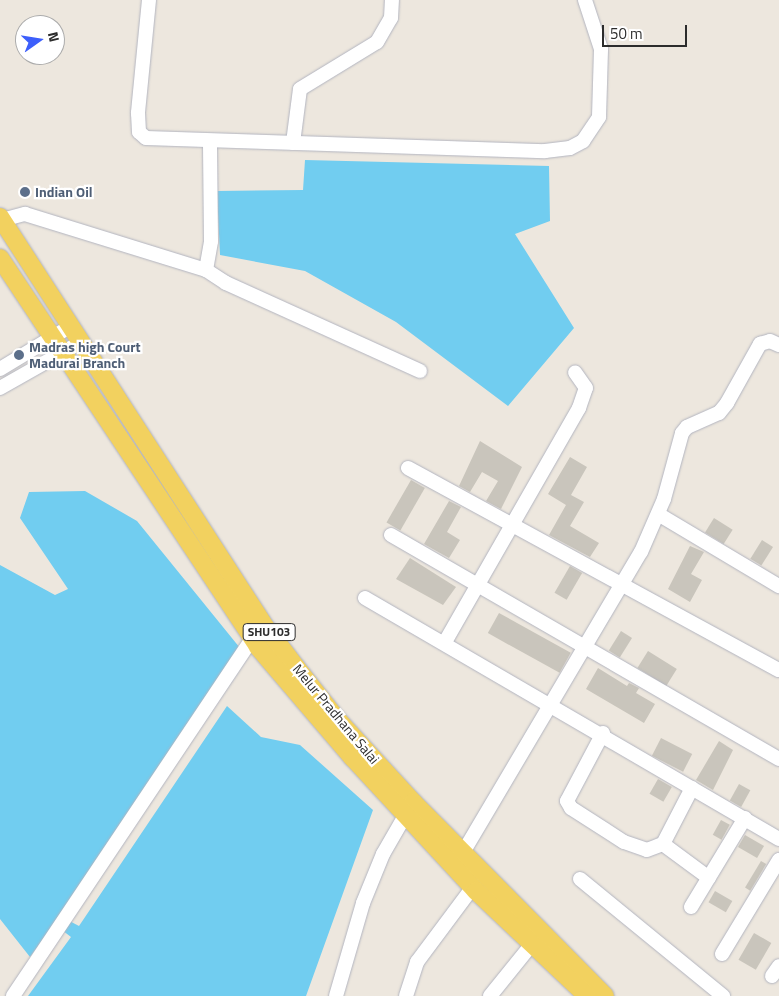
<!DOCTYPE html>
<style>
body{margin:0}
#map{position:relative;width:779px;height:996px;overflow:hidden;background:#ede7de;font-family:"Titillium Web",sans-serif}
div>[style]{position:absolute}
.water>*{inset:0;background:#71cdf0}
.building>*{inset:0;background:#c9c5bc;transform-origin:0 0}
.roads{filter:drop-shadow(0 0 1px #b2b4bf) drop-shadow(0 0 1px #b2b4bf)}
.minor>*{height:14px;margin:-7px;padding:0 7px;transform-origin:7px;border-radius:7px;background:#fff}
.major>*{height:18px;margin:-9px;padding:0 9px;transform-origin:9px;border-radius:9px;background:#f2d15f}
.dots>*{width:14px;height:14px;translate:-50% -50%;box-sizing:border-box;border:2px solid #fff;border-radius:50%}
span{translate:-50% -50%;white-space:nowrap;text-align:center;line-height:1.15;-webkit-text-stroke:4.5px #fff;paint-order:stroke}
.shield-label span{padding:1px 4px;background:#fff;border:1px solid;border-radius:4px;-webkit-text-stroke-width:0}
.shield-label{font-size:12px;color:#2c2c2c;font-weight:700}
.service-label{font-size:14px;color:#4e5e75;font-weight:700}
.left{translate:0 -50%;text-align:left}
.street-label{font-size:14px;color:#2c2c2c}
.north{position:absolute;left:15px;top:15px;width:50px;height:50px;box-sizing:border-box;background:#fff;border:1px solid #ababab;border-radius:50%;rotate:77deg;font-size:14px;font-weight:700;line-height:20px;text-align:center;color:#2c2c2c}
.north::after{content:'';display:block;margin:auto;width:18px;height:22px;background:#3d5ffb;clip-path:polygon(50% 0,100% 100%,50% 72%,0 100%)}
.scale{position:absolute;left:602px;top:25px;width:85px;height:22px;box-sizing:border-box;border:2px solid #2c2c2c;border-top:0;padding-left:6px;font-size:15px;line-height:18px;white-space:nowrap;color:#2c2c2c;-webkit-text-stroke:4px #fff;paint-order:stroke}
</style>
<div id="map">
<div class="water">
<i style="clip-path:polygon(305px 160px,549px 166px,550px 221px,515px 234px,574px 328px,508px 406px,396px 322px,305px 271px,220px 255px,217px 191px,303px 190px)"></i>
<i style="clip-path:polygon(85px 491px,137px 521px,240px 648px,60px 916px,79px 926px,227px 706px,261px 737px,300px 745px,373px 810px,306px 996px,28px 996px,71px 937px,54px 924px,30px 957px,0 919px,0 565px,55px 595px,68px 589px,20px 518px,29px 492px)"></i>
</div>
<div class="building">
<i style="clip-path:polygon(480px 441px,522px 467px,501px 509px,486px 501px,498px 481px,482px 472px,470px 492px,459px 486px)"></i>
<i style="clip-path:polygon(570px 457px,587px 467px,571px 495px,584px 502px,570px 526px,599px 543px,590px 557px,549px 535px,566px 505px,548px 494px)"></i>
<i style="left:411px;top:480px;width:16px;height:49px;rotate:30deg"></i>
<i style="clip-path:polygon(449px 501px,461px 507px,447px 532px,460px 540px,449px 558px,424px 544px)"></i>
<i style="left:714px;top:518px;width:22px;height:17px;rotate:32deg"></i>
<i style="left:762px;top:540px;width:13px;height:22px;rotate:32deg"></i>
<i style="clip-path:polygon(690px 546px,704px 552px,691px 574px,702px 580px,690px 602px,668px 589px)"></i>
<i style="clip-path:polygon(410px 558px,456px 587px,443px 605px,396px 579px)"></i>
<i style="left:570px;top:566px;width:14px;height:31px;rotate:30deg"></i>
<i style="left:499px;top:613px;width:82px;height:23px;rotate:29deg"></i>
<i style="left:621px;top:631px;width:13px;height:23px;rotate:32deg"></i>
<i style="left:648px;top:651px;width:34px;height:20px;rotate:32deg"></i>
<i style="clip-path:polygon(598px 668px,627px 686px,629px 683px,639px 688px,636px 693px,655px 704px,644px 723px,586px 689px)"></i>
<i style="left:661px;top:738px;width:35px;height:20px;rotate:27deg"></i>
<i style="clip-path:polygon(719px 741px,733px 750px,713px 790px,696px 780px)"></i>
<i style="left:658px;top:779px;width:16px;height:17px;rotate:30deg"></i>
<i style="left:739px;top:784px;width:13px;height:19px;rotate:29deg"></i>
<i style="left:721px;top:820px;width:10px;height:17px;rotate:29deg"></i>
<i style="left:745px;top:835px;width:22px;height:14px;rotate:30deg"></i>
<i style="left:761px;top:861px;width:6px;height:31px;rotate:31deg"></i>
<i style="left:715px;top:891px;width:20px;height:13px;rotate:30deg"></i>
<i style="left:754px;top:933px;width:20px;height:31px;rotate:30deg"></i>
</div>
<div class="roads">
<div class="minor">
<i style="left:149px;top:0;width:114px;rotate:95.6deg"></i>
<i style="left:138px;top:113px;width:19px;rotate:87deg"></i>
<i style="left:139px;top:132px;width:9px;rotate:41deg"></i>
<i style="left:146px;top:138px;width:399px;rotate:1.9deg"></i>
<i style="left:545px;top:151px;width:25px;rotate:-7deg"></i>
<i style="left:570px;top:148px;width:15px;rotate:-28deg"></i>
<i style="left:583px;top:141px;width:29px;rotate:-56deg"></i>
<i style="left:599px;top:117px;width:68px;rotate:-88.3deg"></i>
<i style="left:601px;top:49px;width:52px;rotate:-108.1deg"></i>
<i style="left:293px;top:143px;width:54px;rotate:-82.6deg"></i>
<i style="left:300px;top:89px;width:90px;rotate:-31.4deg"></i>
<i style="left:377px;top:42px;width:28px;rotate:-60deg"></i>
<i style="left:391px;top:18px;width:18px;rotate:-87deg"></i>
<i style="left:2px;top:220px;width:24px;rotate:-15deg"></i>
<i style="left:25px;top:214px;width:189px;rotate:17.2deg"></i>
<i style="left:206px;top:270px;width:29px;rotate:-80deg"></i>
<i style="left:211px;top:241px;width:100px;rotate:-90.6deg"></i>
<i style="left:206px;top:270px;width:24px;rotate:33deg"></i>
<i style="left:226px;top:283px;width:213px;rotate:24.4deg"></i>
<i style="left:0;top:369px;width:83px;rotate:-31.2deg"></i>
<i style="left:0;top:388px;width:93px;rotate:-29.6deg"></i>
<i style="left:408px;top:468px;width:422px;rotate:28.6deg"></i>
<i style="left:658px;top:514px;width:141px;rotate:30.8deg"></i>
<i style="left:391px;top:535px;width:448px;rotate:30deg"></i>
<i style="left:365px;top:598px;width:479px;rotate:30.2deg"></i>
<i style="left:445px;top:642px;width:270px;rotate:-60.2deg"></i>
<i style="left:579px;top:408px;width:21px;rotate:-71deg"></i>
<i style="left:586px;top:388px;width:19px;rotate:-125deg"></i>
<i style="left:603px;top:733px;width:77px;rotate:117.9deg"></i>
<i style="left:567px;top:801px;width:8px;rotate:60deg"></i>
<i style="left:571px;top:808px;width:63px;rotate:32.7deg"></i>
<i style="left:624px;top:842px;width:24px;rotate:19deg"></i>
<i style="left:647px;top:850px;width:17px;rotate:-21deg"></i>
<i style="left:663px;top:844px;width:63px;rotate:-62.6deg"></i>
<i style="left:663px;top:844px;width:57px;rotate:36.5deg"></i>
<i style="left:458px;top:861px;width:359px;rotate:-59.4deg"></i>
<i style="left:641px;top:552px;width:58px;rotate:-66.5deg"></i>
<i style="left:664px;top:499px;width:68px;rotate:-74.7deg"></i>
<i style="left:682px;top:433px;width:8px;rotate:-50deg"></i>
<i style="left:687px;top:427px;width:35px;rotate:-24deg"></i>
<i style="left:719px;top:413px;width:13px;rotate:-51deg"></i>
<i style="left:727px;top:403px;width:68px;rotate:-60.8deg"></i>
<i style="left:760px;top:344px;width:10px;rotate:-17deg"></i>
<i style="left:770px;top:341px;width:10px;rotate:24deg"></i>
<i style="left:580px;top:879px;width:185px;rotate:39.3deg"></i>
<i style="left:691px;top:907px;width:104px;rotate:-58.8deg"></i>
<i style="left:722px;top:954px;width:110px;rotate:-58.8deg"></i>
<i style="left:772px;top:976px;width:12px;rotate:-55deg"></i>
<i style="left:13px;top:996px;width:430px;rotate:-56.2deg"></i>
<i style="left:336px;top:996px;width:97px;rotate:-73.8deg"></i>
<i style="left:363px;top:903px;width:53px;rotate:-67.8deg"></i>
<i style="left:383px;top:854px;width:54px;rotate:-60.1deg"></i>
<i style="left:406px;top:996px;width:36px;rotate:-72deg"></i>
<i style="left:417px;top:962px;width:94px;rotate:-53.3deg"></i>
<i style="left:490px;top:996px;width:67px;rotate:-51.1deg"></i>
</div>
<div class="major">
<i style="left:0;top:217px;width:491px;rotate:57.1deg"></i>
<i style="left:267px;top:629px;width:48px;rotate:52.7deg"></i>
<i style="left:296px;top:667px;width:65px;rotate:51.9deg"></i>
<i style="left:336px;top:718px;width:114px;rotate:47.5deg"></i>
<i style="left:413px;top:802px;width:273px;rotate:45.3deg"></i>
<i style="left:0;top:258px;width:467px;rotate:56.4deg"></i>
<i style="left:258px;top:647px;width:145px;rotate:49.5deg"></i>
<i style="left:352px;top:757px;width:183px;rotate:47.2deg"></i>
<i style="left:476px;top:891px;width:153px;rotate:43.4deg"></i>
</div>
</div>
<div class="dots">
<i style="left:25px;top:192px;background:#5c6f8a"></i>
<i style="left:19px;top:355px;background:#5c6f8a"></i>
</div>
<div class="shield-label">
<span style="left:269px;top:632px">SHU103</span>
</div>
<div class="service-label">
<span class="left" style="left:35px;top:192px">Indian Oil</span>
<span class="left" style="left:29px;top:355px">Madras high Court<br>Madurai Branch</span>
</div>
<div class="street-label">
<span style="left:336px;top:714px;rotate:50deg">Melur Pradhana Salai</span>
</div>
<div class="north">N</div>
<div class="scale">50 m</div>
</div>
